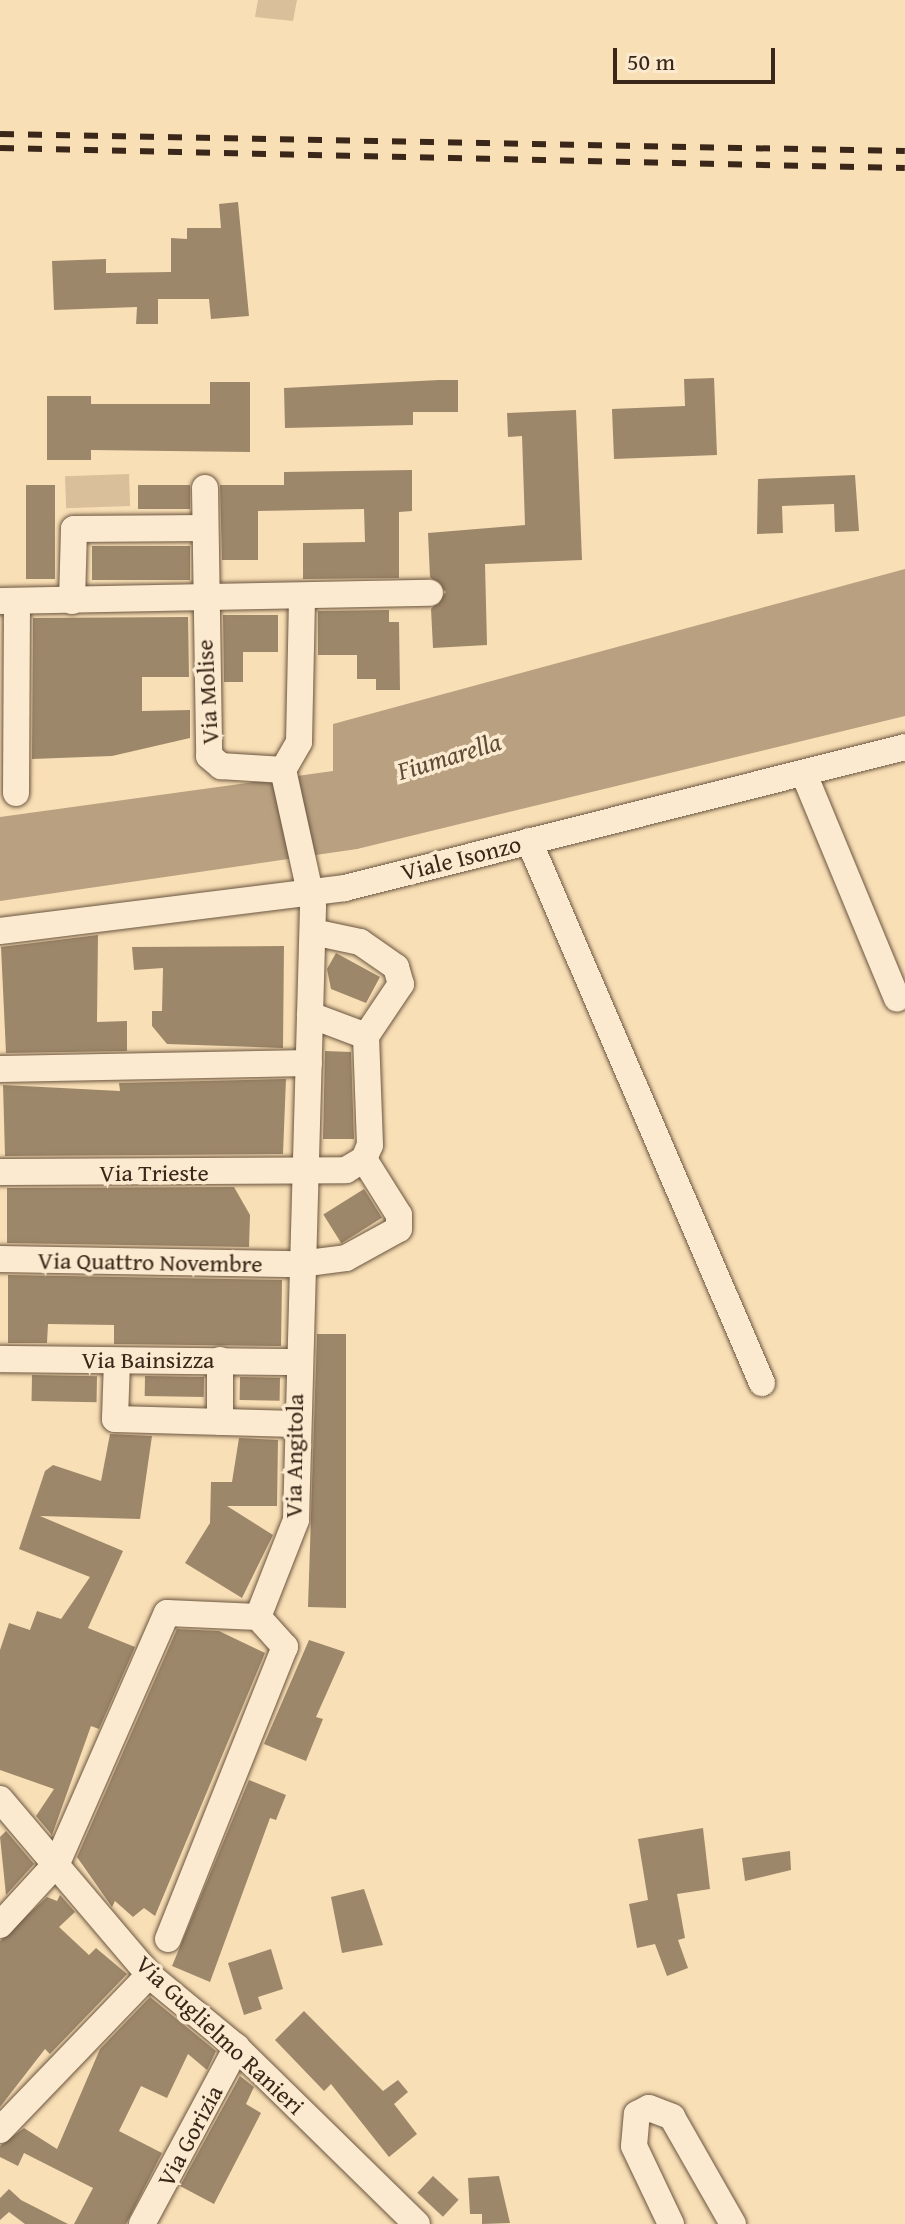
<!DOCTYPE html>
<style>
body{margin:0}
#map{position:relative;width:905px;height:2224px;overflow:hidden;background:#f9dfb5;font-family:"Gentium Book Plus",serif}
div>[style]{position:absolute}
.green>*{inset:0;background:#d9c09a;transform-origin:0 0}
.water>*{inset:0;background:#b8a080}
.building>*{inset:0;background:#9d876a;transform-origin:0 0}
.roads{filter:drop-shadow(0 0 2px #6a5540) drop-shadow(0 0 2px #6a5540)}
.minor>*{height:26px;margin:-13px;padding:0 13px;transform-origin:13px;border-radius:13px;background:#fbeacf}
.rail>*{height:6px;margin-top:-3px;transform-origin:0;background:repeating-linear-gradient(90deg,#3a2719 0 14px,transparent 0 28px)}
span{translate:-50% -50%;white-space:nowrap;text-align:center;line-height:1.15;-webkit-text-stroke:7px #fbeacf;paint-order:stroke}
.street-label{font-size:24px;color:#3a2719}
.water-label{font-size:26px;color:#604b38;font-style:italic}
.scale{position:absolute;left:613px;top:48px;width:162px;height:36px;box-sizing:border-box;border:4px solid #3a2719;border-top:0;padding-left:10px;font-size:24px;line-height:28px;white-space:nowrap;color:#3a2719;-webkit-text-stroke:6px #fbeacf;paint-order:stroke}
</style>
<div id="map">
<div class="green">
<i style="clip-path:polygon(258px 0,297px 0,293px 21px,255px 17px)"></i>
<i style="left:129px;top:474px;width:32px;height:64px;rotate:88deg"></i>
</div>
<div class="water">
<i style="clip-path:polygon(905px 569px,905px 716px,357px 849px,0 901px,0 817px,333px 771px,333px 724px)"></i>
</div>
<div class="building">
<i style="clip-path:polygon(238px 202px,249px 316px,211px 319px,209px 299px,158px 299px,158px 324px,136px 324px,137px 307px,54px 310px,52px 261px,106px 259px,106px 273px,171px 272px,171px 238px,187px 239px,187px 228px,221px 228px,219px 204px)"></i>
<i style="clip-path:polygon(714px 378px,717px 455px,614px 459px,612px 409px,685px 406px,684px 379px)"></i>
<i style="clip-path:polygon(439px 380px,458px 380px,458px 412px,413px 412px,413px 425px,285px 428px,284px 388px)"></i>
<i style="clip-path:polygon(210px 382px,250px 382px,250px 452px,91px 450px,91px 460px,47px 460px,47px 396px,91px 396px,91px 404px,210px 404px)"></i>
<i style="clip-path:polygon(576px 410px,582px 560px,485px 564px,487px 645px,433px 648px,431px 609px,446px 592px,430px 577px,428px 533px,525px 525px,522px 436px,508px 437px,507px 413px)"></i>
<i style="clip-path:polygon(412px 470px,412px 511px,399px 512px,399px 578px,303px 579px,303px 543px,365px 542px,364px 509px,258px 511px,258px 560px,222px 560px,220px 485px,284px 485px,284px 472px)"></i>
<i style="clip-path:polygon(855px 475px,859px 531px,835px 532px,834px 504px,782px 506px,783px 533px,757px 534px,758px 479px)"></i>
<i style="left:26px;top:485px;width:29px;height:94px"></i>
<i style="left:138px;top:485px;width:52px;height:24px"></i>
<i style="left:92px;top:546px;width:98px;height:34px"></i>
<i style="clip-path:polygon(389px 610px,389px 622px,399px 622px,400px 690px,376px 690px,376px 679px,357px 679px,357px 655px,318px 655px,318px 611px)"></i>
<i style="clip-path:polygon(223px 615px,278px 615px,278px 652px,243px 652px,243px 682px,224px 682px)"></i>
<i style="clip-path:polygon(188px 617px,189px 677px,142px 677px,142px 711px,190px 710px,190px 738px,112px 756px,32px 759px,33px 618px)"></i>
<i style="clip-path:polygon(98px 935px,97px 1022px,127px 1021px,127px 1051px,6px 1053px,1px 947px)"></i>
<i style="clip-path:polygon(284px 946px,283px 1048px,167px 1044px,152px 1026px,152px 1011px,162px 1011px,163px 968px,134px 970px,132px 947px)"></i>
<i style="clip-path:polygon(336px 953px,380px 977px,366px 1003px,331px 989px,327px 969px)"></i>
<i style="clip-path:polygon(325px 1051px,351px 1052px,354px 1139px,323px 1139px)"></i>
<i style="clip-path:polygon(286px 1079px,283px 1154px,5px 1156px,3px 1085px,120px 1091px,119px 1083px)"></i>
<i style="clip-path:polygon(234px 1187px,250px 1215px,249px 1247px,7px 1243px,7px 1188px)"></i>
<i style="left:364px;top:1189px;width:34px;height:48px;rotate:58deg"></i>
<i style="clip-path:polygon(8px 1275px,282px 1280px,281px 1346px,114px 1344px,114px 1325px,48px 1324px,47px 1343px,8px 1343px)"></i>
<i style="clip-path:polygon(317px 1334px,346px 1334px,346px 1608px,308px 1607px)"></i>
<i style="left:32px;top:1375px;width:65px;height:26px;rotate:1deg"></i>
<i style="left:145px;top:1376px;width:59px;height:20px;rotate:1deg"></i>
<i style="left:240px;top:1377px;width:40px;height:23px;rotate:1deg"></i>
<i style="clip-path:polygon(110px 1434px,152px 1436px,140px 1519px,40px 1516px,123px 1551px,88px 1628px,135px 1647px,99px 1729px,91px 1726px,52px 1835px,36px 1816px,54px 1789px,0 1770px,0 1650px,9px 1623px,30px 1630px,37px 1611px,61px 1619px,90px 1577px,19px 1549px,45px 1471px,53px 1465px,101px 1481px)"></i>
<i style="clip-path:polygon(239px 1438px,278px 1440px,277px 1506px,227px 1506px,273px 1535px,242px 1598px,185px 1563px,210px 1523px,211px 1482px,232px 1482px)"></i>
<i style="clip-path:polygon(177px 1629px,219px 1631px,265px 1653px,155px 1916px,144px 1908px,133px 1917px,115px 1901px,112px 1907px,77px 1857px)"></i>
<i style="clip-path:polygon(309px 1640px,345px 1652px,316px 1717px,323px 1719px,306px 1761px,264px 1744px)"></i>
<i style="clip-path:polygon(249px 1780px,286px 1795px,276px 1820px,270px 1818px,210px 1982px,172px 1966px)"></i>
<i style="clip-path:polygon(703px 1828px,710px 1889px,677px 1894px,685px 1938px,678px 1940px,688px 1968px,667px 1976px,655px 1944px,637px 1948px,629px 1904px,648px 1900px,638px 1839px)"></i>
<i style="clip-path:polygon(6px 1831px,34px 1864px,6px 1895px,0 1837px)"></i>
<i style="clip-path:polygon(790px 1851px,791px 1870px,745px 1881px,742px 1858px)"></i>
<i style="clip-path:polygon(364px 1889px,383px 1945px,342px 1953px,331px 1897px)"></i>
<i style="clip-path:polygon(60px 1895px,75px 1912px,59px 1927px,89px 1955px,96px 1948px,127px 1974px,50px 2054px,45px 2049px,0 2107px,0 1941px,47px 1897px,57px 1901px)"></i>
<i style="clip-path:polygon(271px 1949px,283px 1989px,258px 1997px,262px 2009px,244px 2015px,228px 1963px)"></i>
<i style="clip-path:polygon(150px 1997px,216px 2051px,207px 2070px,188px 2054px,167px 2098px,141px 2086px,119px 2131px,162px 2153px,126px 2224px,74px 2224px,93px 2188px,24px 2153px,18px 2166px,0 2157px,0 2146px,24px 2128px,57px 2149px,100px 2049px)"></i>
<i style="clip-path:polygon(304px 2011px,383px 2091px,398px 2080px,408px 2092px,394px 2104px,417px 2134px,389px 2157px,331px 2084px,324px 2091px,275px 2040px)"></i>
<i style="clip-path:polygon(240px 2076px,254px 2087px,246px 2104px,261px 2113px,214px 2204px,180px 2186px)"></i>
<i style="left:433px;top:2176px;width:35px;height:23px;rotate:43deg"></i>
<i style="clip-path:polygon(499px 2176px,510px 2223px,482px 2224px,482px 2214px,470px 2214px,468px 2178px)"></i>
<i style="clip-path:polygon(9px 2189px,21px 2200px,68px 2224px,25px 2224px,9px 2212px,0 2220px,0 2198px)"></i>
</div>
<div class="roads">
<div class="minor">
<i style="left:205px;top:488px;width:268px;rotate:89.1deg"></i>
<i style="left:209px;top:756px;width:16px;rotate:40deg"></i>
<i style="left:221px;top:766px;width:62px;rotate:3.7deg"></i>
<i style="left:0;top:601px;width:430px;rotate:-1.1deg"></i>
<i style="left:72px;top:601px;width:72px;rotate:-88.4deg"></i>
<i style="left:74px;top:529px;width:131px;rotate:-0.4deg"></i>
<i style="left:804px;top:774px;width:243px;rotate:67.5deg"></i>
<i style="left:16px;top:793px;width:192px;rotate:-89.7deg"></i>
<i style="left:529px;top:841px;width:590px;rotate:66.74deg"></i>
<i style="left:0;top:931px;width:348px;rotate:-7.1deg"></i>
<i style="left:345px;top:888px;width:577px;rotate:-14.13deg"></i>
<i style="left:313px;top:932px;width:48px;rotate:12deg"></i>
<i style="left:360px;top:942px;width:44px;rotate:34.8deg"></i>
<i style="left:396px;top:967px;width:18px;rotate:74deg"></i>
<i style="left:401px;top:984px;width:63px;rotate:123.9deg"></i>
<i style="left:0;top:1069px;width:309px;rotate:-1.1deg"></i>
<i style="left:0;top:1172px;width:346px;rotate:-0.3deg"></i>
<i style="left:346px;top:1170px;width:21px;rotate:-31deg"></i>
<i style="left:364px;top:1159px;width:15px;rotate:-67deg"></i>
<i style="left:370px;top:1145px;width:109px;rotate:-92.1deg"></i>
<i style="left:366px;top:1036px;width:60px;rotate:-159.4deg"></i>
<i style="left:0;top:1259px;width:300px;rotate:1deg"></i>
<i style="left:300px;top:1264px;width:46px;rotate:-7.4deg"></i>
<i style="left:346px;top:1258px;width:60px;rotate:-28.7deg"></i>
<i style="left:399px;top:1229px;width:14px;rotate:-90deg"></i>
<i style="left:399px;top:1215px;width:66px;rotate:-122deg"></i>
<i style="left:0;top:1359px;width:296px;rotate:0.6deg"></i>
<i style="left:117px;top:1361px;width:58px;rotate:92deg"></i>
<i style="left:115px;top:1419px;width:181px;rotate:1.6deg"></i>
<i style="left:220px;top:1422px;width:62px;rotate:-90deg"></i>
<i style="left:0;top:1799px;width:231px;rotate:49.7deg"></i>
<i style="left:149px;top:1975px;width:110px;rotate:39.5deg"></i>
<i style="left:234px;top:2045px;width:256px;rotate:44.4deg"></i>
<i style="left:0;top:1925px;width:84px;rotate:-47.4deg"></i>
<i style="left:57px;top:1863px;width:273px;rotate:-66.3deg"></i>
<i style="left:167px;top:1613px;width:91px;rotate:2.5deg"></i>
<i style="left:168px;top:1939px;width:315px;rotate:-68.2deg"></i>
<i style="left:285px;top:1647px;width:40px;rotate:-132deg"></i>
<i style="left:258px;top:1617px;width:104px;rotate:-68.6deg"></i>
<i style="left:296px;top:1520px;width:614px;rotate:-88.41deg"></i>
<i style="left:313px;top:906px;width:139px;rotate:-102.4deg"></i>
<i style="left:283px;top:770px;width:32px;rotate:-60deg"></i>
<i style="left:299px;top:742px;width:144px;rotate:-88.8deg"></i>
<i style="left:0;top:2130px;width:215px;rotate:-46.1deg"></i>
<i style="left:142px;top:2224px;width:201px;rotate:-61.8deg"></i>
<i style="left:671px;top:2224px;width:86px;rotate:-115.4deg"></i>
<i style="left:634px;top:2146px;width:32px;rotate:-85deg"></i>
<i style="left:637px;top:2114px;width:13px;rotate:-27deg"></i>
<i style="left:649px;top:2108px;width:25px;rotate:21deg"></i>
<i style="left:672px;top:2117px;width:123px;rotate:60.3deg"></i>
</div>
</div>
<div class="rail">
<i style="left:0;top:134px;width:905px;rotate:1.08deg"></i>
<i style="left:0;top:148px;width:905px;rotate:1.27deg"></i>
</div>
<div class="street-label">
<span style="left:207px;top:692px;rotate:-93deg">Via Molise</span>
<span style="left:461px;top:858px;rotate:-14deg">Viale Isonzo</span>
<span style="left:154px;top:1173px">Via Trieste</span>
<span style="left:150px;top:1262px;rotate:1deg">Via Quattro Novembre</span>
<span style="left:148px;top:1360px">Via Bainsizza</span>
<span style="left:294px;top:1456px;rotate:-89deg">Via Angitola</span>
<span style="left:220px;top:2035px;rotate:43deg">Via Guglielmo Ranieri</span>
<span style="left:190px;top:2136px;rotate:-62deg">Via Gorizia</span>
</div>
<div class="water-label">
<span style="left:449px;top:756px;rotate:-17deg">Fiumarella</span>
</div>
<div class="scale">50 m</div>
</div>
